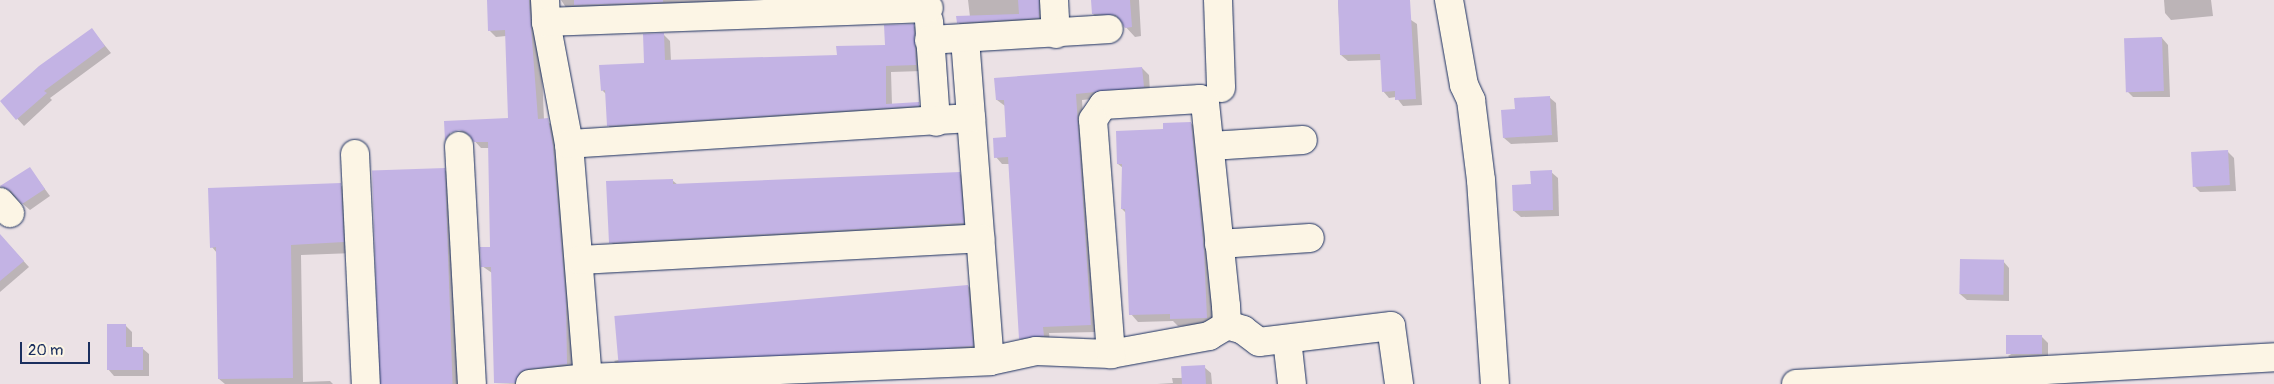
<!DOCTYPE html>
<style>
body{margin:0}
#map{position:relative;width:2274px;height:384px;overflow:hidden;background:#ebe1e5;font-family:Pangolin,sans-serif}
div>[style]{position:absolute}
.shadow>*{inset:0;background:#0003}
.building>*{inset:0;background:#c3b3e4;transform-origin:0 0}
.roads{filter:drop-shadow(0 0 1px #1b2f5e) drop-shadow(0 0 1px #1b2f5e)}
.street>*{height:28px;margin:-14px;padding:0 14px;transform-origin:14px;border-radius:14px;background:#fcf5e5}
span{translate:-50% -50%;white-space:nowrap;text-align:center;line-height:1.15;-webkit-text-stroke:4px #fcf5e5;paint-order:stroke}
.scale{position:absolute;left:20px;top:342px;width:70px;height:22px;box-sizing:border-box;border:2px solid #1b2f5e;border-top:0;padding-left:6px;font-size:15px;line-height:18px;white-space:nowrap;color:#1b2f5e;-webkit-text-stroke:4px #fcf5e5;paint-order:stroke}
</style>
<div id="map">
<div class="shadow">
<i style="clip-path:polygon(evenodd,488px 0,539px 0,544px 120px,554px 126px,572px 307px,573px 370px,524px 384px,495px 383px,492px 273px,482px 266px,492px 248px,489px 148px,481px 148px,472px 138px,466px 136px,452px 146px,446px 140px,445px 122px,509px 119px,506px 36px,496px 37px,489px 30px,488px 0,464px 127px,465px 130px,450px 135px,450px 132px,464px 127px)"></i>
<i style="clip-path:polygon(561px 0,891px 0,569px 12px)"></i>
<i style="clip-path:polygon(968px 0,1052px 0,1048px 26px,967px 31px,958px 22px,970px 17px)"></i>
<i style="clip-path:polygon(1092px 0,1139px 0,1141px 36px,1135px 37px,1123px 24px,1103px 24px,1093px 14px)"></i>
<i style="clip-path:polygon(1338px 0,1381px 0,1417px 24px,1422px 105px,1403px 106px,1396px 97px,1389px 98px,1383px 91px,1381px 60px,1348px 61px,1341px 55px)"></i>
<i style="clip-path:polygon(2164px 0,2211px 0,2213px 16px,2171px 20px,2165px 13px)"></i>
<i style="clip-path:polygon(913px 25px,920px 32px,922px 71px,891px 72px,892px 105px,918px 104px,925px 110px,614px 132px,608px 125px,607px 95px,602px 90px,645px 64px,664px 35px,670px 41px,671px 61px,838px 56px,886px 46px)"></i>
<i style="clip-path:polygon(92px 30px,111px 53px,50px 98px,52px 100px,24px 126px,1px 101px)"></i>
<i style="clip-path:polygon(2162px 38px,2168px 45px,2170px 97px,2133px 97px,2127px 91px)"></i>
<i style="clip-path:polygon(1142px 68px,1149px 75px,1150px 93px,1082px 100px,1097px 332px,1049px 333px,1050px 342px,1027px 345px,1020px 338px,1009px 164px,1002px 164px,996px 157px,1008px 138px,1005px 106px,997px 100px)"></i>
<i style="clip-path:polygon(1549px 97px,1556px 103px,1558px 142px,1511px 144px,1504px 138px,1517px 110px)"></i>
<i style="clip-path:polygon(1191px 123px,1198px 131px,1211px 258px,1214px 325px,1178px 326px,1173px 321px,1138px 322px,1131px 314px,1126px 213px,1122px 209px,1123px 168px,1118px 164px,1165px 130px)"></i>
<i style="clip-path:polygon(2227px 151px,2234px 158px,2236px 191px,2200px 192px,2194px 186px)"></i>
<i style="clip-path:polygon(30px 169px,50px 196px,30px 210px,2px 186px)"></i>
<i style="clip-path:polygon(444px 169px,450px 175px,458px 384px,383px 384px)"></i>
<i style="clip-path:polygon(1551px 172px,1558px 178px,1559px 216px,1521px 217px,1514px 211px,1532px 185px)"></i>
<i style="clip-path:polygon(959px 173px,968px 182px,972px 232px,620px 251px,611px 242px,672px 180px,678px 185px)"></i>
<i style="clip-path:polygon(340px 185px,351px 195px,354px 253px,301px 255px,303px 382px,330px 381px,333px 384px,225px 384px,219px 379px,217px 253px,212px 247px)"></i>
<i style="clip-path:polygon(0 235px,29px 267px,0 292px)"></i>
<i style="clip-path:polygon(2003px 261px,2009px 268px,2009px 301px,1967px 300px,1960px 294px)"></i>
<i style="clip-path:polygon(968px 286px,974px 292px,979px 352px,620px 367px,614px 361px)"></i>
<i style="clip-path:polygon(126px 326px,132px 332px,132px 348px,142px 348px,149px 354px,149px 376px,114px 376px,108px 369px)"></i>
<i style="clip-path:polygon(2041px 336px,2048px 343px,2048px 360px,2014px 362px,2008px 356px)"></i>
<i style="clip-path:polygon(1204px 367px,1211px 373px,1212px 384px,1157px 384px,1173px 383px,1172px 378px,1183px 378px)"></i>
</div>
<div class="building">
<i style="clip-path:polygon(487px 0,529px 0,538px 119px,548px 118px,553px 146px,566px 300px,567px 364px,528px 369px,520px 372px,515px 383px,494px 383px,491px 267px,481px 267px,480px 247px,490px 247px,488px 142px,474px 142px,466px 132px,459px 130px,450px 133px,445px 141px,444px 121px,508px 118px,505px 30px,488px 31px)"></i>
<i style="clip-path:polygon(574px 0,663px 0,663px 2px,574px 5px)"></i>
<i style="clip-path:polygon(1018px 0,1039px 0,1039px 18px,957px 23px,956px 16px,1019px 14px)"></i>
<i style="clip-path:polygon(1091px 0,1130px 0,1132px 27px,1125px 28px,1116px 15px,1092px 14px)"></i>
<i style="clip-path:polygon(1338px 0,1410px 0,1416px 99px,1395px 100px,1395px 91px,1382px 92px,1380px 54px,1340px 55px)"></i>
<i style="clip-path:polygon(914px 24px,916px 65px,886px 66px,886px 104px,919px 102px,919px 106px,607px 126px,605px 90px,601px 91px,599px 65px,644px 63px,643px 34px,664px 33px,665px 60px,837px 55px,836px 46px,885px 45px,884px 25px)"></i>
<i style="clip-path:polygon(92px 28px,105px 46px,44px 91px,47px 93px,16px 120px,0 101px,39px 66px)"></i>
<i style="left:2162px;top:37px;width:54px;height:38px;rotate:88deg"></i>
<i style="clip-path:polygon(1142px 67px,1144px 87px,1076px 94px,1091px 325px,1043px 327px,1044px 336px,1019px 339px,1008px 157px,994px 158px,993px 138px,1006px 137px,1004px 100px,996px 100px,994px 78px)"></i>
<i style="clip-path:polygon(1550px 96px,1552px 135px,1503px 138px,1501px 110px,1515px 109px,1514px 98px)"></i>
<i style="clip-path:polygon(1191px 122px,1204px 250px,1207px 318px,1170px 319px,1170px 314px,1129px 315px,1125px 209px,1121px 209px,1122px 164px,1117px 164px,1116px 131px,1163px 129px,1163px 123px)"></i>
<i style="left:2228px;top:150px;width:35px;height:37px;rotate:87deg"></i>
<i style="clip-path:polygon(30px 167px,45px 189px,22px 204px,11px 191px,0 186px)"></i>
<i style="left:445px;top:168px;width:216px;height:73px;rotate:88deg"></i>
<i style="clip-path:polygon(1552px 170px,1553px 210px,1513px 211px,1512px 185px,1531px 184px,1530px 171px)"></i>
<i style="clip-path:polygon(960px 172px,964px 223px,609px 243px,606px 181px,673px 179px,673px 184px)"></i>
<i style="clip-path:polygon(341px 183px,344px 242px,291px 245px,293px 378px,218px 379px,216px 247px,210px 248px,208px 188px)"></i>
<i style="clip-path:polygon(0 234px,24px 261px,0 281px)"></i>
<i style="left:1960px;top:259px;width:44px;height:35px;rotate:1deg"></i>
<i style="left:968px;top:285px;width:61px;height:355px;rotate:85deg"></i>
<i style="clip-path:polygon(107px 324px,126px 324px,126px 347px,143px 347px,143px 370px,107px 370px)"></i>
<i style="left:2042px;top:335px;width:19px;height:36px;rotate:90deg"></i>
<i style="left:1205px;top:365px;width:19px;height:24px;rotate:87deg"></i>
</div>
<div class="roads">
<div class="street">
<i style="left:545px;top:0;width:22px;rotate:87deg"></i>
<i style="left:546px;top:22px;width:124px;rotate:79.3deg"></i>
<i style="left:569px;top:144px;width:235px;rotate:85.4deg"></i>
<i style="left:1054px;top:0;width:34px;rotate:87deg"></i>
<i style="left:1218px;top:0;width:88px;rotate:88deg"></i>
<i style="left:1449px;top:0;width:86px;rotate:80deg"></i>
<i style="left:1464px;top:85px;width:17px;rotate:65deg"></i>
<i style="left:1471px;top:100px;width:81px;rotate:82.9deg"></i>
<i style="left:1481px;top:180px;width:204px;rotate:86.1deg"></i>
<i style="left:929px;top:21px;width:101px;rotate:86deg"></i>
<i style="left:546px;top:22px;width:383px;rotate:-2.1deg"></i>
<i style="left:965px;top:39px;width:323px;rotate:85.6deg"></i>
<i style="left:929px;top:40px;width:180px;rotate:-3.5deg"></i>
<i style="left:569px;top:144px;width:403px;rotate:-3.7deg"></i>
<i style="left:459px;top:146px;width:238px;rotate:86.9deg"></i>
<i style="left:1211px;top:146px;width:92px;rotate:-3.7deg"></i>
<i style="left:355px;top:154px;width:230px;rotate:87.3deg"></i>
<i style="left:0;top:202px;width:15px;rotate:48deg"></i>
<i style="left:1219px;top:244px;width:91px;rotate:-3.8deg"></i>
<i style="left:580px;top:260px;width:401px;rotate:-3.1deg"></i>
<i style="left:1227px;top:325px;width:17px;rotate:17deg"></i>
<i style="left:1243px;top:330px;width:20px;rotate:37deg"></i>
<i style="left:1259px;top:342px;width:133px;rotate:-6.9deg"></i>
<i style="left:1391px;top:326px;width:59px;rotate:82.1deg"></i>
<i style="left:1287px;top:339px;width:45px;rotate:83.7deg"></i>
<i style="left:530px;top:384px;width:58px;rotate:-5.9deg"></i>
<i style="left:588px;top:378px;width:402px;rotate:-2.4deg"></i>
<i style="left:990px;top:361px;width:47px;rotate:-12.3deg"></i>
<i style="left:1036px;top:351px;width:75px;rotate:2.3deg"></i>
<i style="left:1111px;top:354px;width:100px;rotate:-10.4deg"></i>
<i style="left:1209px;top:336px;width:21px;rotate:-31deg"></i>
<i style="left:1227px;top:325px;width:19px;rotate:-93deg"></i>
<i style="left:1226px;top:306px;width:203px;rotate:-95.9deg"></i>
<i style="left:1205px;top:104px;width:7px;rotate:-135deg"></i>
<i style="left:1200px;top:99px;width:97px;rotate:176.5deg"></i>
<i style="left:1103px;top:105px;width:18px;rotate:124deg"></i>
<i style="left:1093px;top:120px;width:235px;rotate:85.6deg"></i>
<i style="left:1796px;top:384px;width:479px;rotate:-3.2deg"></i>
</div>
</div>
<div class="scale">20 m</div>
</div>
